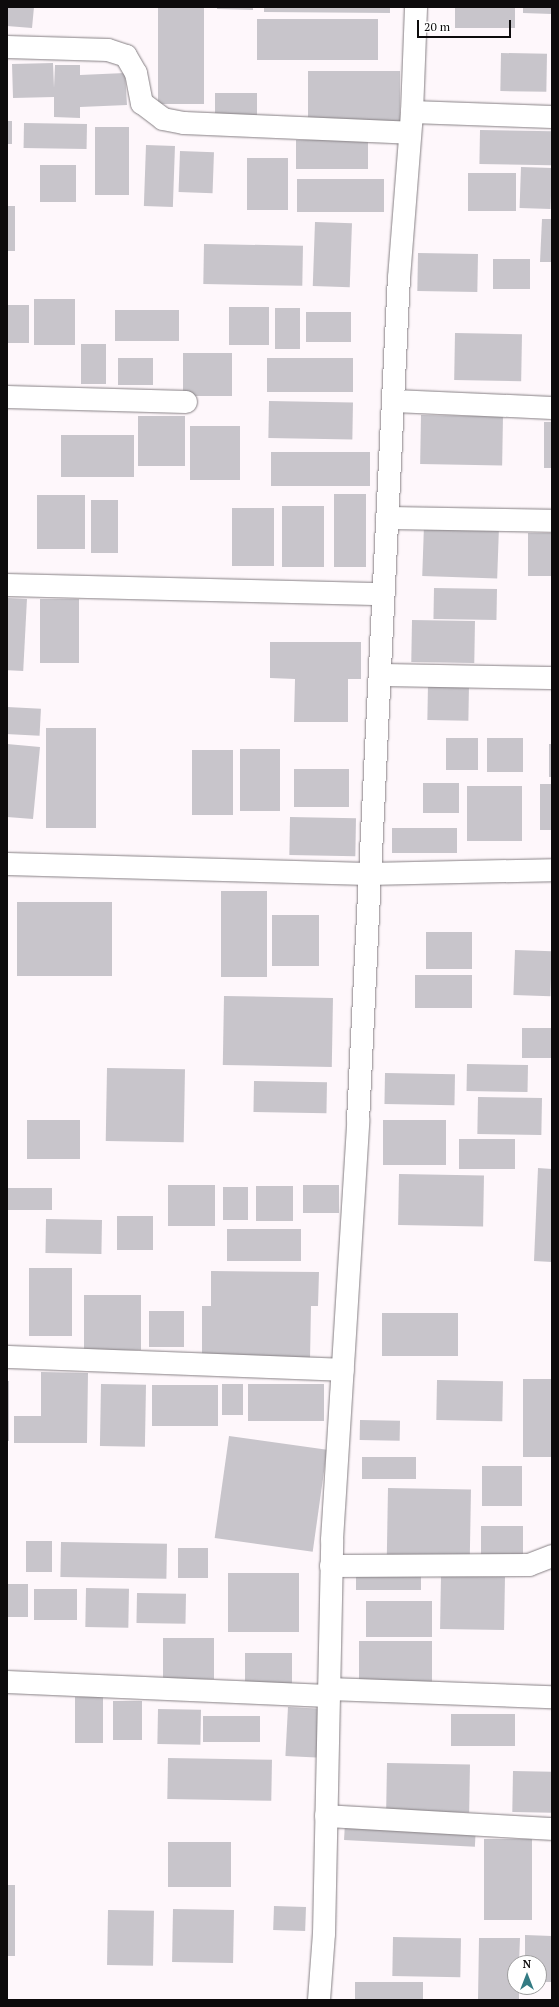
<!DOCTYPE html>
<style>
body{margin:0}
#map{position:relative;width:559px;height:2007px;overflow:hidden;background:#fef7fb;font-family:"PT Serif",serif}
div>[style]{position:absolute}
.building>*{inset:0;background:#c8c5cb;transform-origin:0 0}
.roads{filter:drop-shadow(0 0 1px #868084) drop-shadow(0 0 1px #868084)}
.street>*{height:22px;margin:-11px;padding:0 11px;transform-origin:11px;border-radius:11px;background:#fff}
span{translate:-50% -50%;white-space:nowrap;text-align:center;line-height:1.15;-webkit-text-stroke:3px #fff;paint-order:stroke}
.frame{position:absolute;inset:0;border:8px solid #0d0b0c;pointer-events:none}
.north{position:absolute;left:507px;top:1955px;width:40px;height:40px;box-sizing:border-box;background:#fff;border:1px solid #9e9d9e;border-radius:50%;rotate:0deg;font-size:11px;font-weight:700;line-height:16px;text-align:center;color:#0d0b0c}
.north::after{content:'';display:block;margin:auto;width:14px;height:18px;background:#337b83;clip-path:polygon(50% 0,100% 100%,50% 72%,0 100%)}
.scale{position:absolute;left:417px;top:20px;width:94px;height:18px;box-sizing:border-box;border:2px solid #0d0b0c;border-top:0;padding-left:5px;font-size:12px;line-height:14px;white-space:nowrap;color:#0d0b0c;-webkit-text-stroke:3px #fff;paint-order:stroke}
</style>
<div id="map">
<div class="building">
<i style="clip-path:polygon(7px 7px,34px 7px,32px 28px,7px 26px)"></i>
<i style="left:158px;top:7px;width:46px;height:97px"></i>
<i style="clip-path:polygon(217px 7px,253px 7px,253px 10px,217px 9px)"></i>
<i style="clip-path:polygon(264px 7px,390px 7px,390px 13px,264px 12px)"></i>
<i style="left:455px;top:7px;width:60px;height:21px"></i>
<i style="clip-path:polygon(523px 7px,552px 7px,552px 14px,523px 13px)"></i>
<i style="left:257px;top:19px;width:121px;height:41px"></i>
<i style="left:501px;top:53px;width:46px;height:38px;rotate:1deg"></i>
<i style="clip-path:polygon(53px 63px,54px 88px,55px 65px,80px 65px,80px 75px,125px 73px,127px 105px,80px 107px,80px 118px,54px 117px,54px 97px,13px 98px,12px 64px)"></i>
<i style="left:308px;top:71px;width:92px;height:50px"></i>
<i style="left:215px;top:93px;width:42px;height:22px"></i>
<i style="left:7px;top:121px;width:5px;height:23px"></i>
<i style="left:24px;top:123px;width:63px;height:25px;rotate:1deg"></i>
<i style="left:95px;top:127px;width:34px;height:68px"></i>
<i style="left:480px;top:130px;width:72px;height:34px;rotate:1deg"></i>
<i style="left:296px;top:140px;width:72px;height:29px"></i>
<i style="left:146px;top:145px;width:29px;height:61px;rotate:2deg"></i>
<i style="left:180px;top:151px;width:34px;height:41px;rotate:2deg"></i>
<i style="left:247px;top:158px;width:41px;height:52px"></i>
<i style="left:40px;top:165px;width:36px;height:37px"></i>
<i style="left:521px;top:167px;width:31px;height:41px;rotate:2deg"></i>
<i style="left:468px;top:173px;width:48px;height:38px"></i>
<i style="left:297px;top:179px;width:87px;height:33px"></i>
<i style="left:7px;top:206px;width:8px;height:45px"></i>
<i style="clip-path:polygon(542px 219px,552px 219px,552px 262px,540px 262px)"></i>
<i style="left:315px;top:222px;width:37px;height:64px;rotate:2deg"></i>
<i style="left:204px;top:244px;width:99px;height:40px;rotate:1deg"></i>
<i style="left:418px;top:253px;width:60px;height:38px;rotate:1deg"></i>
<i style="left:493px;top:259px;width:37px;height:30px"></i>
<i style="left:34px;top:299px;width:41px;height:46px"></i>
<i style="left:7px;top:305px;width:22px;height:38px"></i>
<i style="left:229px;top:307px;width:40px;height:38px"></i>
<i style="left:275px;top:308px;width:25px;height:41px"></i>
<i style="left:115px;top:310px;width:64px;height:31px"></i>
<i style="left:306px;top:312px;width:45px;height:30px"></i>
<i style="left:455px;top:333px;width:67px;height:47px;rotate:1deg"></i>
<i style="left:81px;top:344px;width:25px;height:40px"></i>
<i style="left:183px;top:353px;width:49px;height:43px"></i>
<i style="left:118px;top:358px;width:35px;height:27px"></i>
<i style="left:267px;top:358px;width:86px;height:34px"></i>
<i style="left:269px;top:401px;width:84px;height:37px;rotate:1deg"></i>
<i style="left:421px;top:415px;width:82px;height:49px;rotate:1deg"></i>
<i style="left:138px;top:416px;width:47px;height:50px"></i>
<i style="left:544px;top:422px;width:8px;height:46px"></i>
<i style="left:190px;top:426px;width:50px;height:54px"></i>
<i style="left:61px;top:435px;width:73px;height:42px"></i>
<i style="left:271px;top:452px;width:99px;height:34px"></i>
<i style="left:334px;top:494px;width:32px;height:73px"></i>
<i style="left:37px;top:495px;width:48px;height:54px"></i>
<i style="left:91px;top:500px;width:27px;height:53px"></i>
<i style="left:282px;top:506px;width:42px;height:61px"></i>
<i style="left:232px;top:508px;width:42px;height:58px"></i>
<i style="left:424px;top:525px;width:75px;height:51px;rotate:2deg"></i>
<i style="left:528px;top:533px;width:24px;height:43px"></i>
<i style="left:434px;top:588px;width:63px;height:31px;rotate:1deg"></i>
<i style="left:7px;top:598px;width:20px;height:72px;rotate:3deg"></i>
<i style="left:40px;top:599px;width:39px;height:64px"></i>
<i style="left:412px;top:620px;width:63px;height:42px;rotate:1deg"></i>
<i style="clip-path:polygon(270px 642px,361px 642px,361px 679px,348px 679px,348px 722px,294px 722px,295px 679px,270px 678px)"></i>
<i style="left:428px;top:684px;width:41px;height:36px;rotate:1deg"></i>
<i style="left:7px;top:707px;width:34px;height:27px;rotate:3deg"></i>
<i style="left:46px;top:728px;width:50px;height:100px"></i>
<i style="left:446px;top:738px;width:32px;height:32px"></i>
<i style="left:487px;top:738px;width:36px;height:34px"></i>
<i style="clip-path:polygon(7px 744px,40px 747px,33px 819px,7px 817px)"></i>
<i style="left:549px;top:744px;width:3px;height:33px"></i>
<i style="left:240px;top:749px;width:40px;height:62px"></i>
<i style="left:192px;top:750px;width:41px;height:65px"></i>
<i style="left:294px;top:769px;width:55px;height:38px"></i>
<i style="left:423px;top:783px;width:36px;height:30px"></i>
<i style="left:540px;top:784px;width:12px;height:46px"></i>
<i style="left:467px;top:786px;width:55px;height:55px"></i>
<i style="left:290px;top:817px;width:66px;height:38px;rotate:1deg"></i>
<i style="left:392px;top:828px;width:65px;height:25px"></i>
<i style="left:221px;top:891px;width:46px;height:86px"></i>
<i style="left:17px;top:902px;width:95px;height:74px"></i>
<i style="left:272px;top:915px;width:47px;height:51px"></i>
<i style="left:426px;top:932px;width:46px;height:37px"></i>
<i style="left:515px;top:950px;width:37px;height:45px;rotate:2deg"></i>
<i style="left:415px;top:975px;width:57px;height:33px"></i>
<i style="left:224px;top:996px;width:109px;height:69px;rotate:1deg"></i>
<i style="left:522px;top:1028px;width:30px;height:30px"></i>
<i style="left:467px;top:1064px;width:61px;height:27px;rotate:1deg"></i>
<i style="left:107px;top:1068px;width:78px;height:73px;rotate:1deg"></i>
<i style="left:385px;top:1073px;width:70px;height:31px;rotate:1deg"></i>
<i style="left:254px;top:1081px;width:73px;height:31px;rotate:1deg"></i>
<i style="left:478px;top:1097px;width:64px;height:37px;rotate:1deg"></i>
<i style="left:27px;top:1120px;width:53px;height:39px"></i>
<i style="left:383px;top:1120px;width:63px;height:45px"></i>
<i style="left:459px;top:1139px;width:56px;height:30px"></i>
<i style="clip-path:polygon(538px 1168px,552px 1169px,552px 1262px,534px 1261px)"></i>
<i style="left:399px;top:1174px;width:85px;height:51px;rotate:1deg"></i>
<i style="left:168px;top:1185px;width:47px;height:41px"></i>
<i style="left:303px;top:1185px;width:36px;height:28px"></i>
<i style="left:256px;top:1186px;width:37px;height:35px"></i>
<i style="left:223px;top:1187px;width:25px;height:33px"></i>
<i style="left:7px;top:1188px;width:45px;height:22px"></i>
<i style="left:117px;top:1216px;width:36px;height:34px"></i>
<i style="left:46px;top:1219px;width:56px;height:34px;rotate:1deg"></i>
<i style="left:227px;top:1229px;width:74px;height:32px"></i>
<i style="left:29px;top:1268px;width:43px;height:68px"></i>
<i style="clip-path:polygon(211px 1271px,319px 1272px,318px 1306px,311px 1306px,310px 1360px,202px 1359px,202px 1306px,211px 1306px)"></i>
<i style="left:84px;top:1295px;width:57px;height:55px"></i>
<i style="left:149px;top:1311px;width:35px;height:36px"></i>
<i style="left:382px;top:1313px;width:76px;height:43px"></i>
<i style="clip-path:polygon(41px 1372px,88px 1373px,87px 1443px,14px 1443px,14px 1416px,41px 1416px)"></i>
<i style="left:523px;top:1379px;width:29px;height:78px"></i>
<i style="left:437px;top:1380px;width:66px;height:40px;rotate:1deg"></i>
<i style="left:7px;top:1381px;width:2px;height:60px"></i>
<i style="left:101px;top:1384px;width:45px;height:62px;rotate:1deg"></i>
<i style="left:222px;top:1384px;width:21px;height:31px"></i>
<i style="left:248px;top:1384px;width:76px;height:37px"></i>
<i style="left:152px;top:1385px;width:66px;height:41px"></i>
<i style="left:360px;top:1420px;width:40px;height:20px;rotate:1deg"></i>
<i style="left:229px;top:1436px;width:99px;height:103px;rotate:8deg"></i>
<i style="left:362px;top:1457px;width:54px;height:22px"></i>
<i style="left:482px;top:1466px;width:40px;height:40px"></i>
<i style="left:388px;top:1488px;width:83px;height:67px;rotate:1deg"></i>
<i style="left:481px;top:1526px;width:42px;height:34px"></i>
<i style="left:26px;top:1541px;width:26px;height:31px"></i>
<i style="left:61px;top:1542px;width:106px;height:35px;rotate:1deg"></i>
<i style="left:178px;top:1548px;width:30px;height:30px"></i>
<i style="left:356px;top:1568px;width:65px;height:22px"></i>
<i style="left:228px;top:1573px;width:71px;height:59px"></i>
<i style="left:441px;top:1576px;width:64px;height:53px;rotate:1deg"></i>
<i style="left:7px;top:1584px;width:21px;height:33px"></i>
<i style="left:86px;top:1588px;width:43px;height:39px;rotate:1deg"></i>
<i style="left:34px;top:1589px;width:43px;height:31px"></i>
<i style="left:137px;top:1593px;width:49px;height:30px;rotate:1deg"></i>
<i style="left:366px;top:1601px;width:66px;height:36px"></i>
<i style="left:163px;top:1638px;width:51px;height:41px"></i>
<i style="left:359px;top:1641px;width:73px;height:43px"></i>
<i style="left:245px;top:1653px;width:47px;height:36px"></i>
<i style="left:75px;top:1697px;width:28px;height:46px"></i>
<i style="left:113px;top:1701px;width:29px;height:39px"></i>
<i style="left:288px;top:1707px;width:36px;height:49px;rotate:3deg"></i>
<i style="left:158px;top:1709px;width:43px;height:35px;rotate:1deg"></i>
<i style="left:451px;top:1714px;width:64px;height:32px"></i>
<i style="left:203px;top:1716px;width:57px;height:26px"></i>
<i style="left:168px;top:1758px;width:104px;height:41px;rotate:1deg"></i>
<i style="left:387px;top:1763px;width:83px;height:48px;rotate:1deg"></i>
<i style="left:513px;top:1771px;width:39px;height:41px;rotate:1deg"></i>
<i style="left:345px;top:1822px;width:131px;height:18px;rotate:3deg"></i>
<i style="left:484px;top:1839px;width:48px;height:81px"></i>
<i style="left:168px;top:1842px;width:63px;height:45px"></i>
<i style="left:7px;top:1885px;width:8px;height:71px"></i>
<i style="left:274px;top:1906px;width:32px;height:24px;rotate:2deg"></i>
<i style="left:173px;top:1909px;width:61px;height:53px;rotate:1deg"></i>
<i style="left:108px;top:1910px;width:46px;height:55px;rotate:1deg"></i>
<i style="clip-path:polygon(525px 1935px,552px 1936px,552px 1982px,539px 1982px,539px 1963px,525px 1963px)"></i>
<i style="left:393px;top:1937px;width:68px;height:39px;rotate:1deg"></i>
<i style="clip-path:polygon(479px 1938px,520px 1938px,519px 1963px,515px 1963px,515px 1987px,519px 1987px,519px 2000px,478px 2000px)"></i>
<i style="left:355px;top:1982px;width:68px;height:18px"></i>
</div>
<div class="roads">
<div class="street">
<i style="left:7px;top:47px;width:101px;rotate:1.7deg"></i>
<i style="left:108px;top:50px;width:19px;rotate:18deg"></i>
<i style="left:126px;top:56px;width:20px;rotate:60deg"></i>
<i style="left:136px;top:73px;width:31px;rotate:79deg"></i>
<i style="left:142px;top:103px;width:26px;rotate:37deg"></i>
<i style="left:163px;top:119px;width:21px;rotate:11deg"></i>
<i style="left:184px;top:123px;width:226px;rotate:2.5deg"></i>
<i style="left:412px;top:112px;width:140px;rotate:2deg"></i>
<i style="left:7px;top:397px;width:179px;rotate:1.6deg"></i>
<i style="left:394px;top:401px;width:158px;rotate:2.5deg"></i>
<i style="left:387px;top:518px;width:165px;rotate:1deg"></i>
<i style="left:7px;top:585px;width:376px;rotate:1.4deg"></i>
<i style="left:381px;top:675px;width:171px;rotate:1deg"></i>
<i style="left:7px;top:864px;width:361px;rotate:1.6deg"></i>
<i style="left:368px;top:874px;width:184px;rotate:-1.2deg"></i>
<i style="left:7px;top:1357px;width:336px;rotate:2.2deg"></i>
<i style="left:331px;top:1566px;width:198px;rotate:-0.3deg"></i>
<i style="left:529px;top:1565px;width:25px;rotate:-21deg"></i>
<i style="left:7px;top:1682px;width:321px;rotate:2.5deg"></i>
<i style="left:329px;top:1689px;width:223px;rotate:2.1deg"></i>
<i style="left:326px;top:1816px;width:226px;rotate:3.3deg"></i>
<i style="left:319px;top:2000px;width:66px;rotate:-85.7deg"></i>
<i style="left:324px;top:1934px;width:394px;rotate:-88.8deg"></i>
<i style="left:332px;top:1540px;width:420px;rotate:-86.4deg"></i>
<i style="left:358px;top:1121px;width:844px;rotate:-87.22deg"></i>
<i style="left:399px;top:278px;width:167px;rotate:-85.5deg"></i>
<i style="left:412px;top:112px;width:105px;rotate:-87.8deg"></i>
</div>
</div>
<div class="frame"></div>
<div class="north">N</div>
<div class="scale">20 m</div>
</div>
